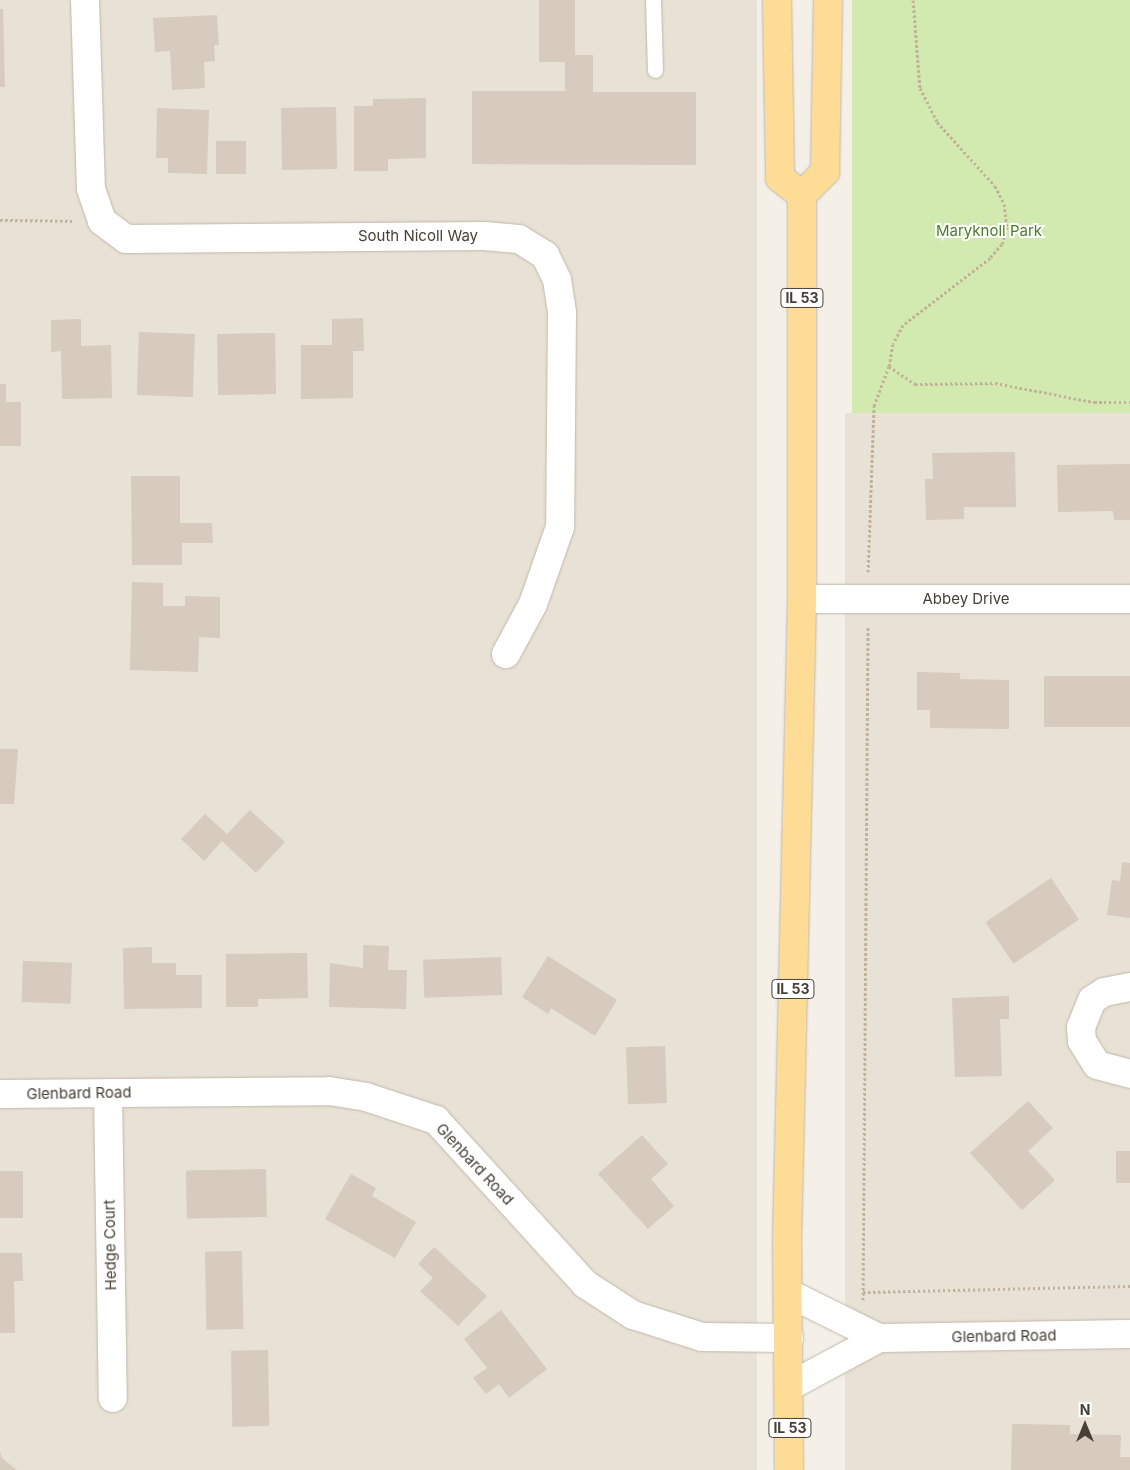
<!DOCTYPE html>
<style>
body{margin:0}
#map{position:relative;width:1130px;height:1470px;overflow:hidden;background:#f4f0e7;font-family:Inter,sans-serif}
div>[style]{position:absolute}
.residential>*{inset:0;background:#e8e1d5;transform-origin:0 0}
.green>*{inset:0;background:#d2e9af;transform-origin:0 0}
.building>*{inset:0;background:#d6cbbc;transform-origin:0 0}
.path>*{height:3px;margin-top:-1.5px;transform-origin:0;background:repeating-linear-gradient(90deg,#c2b29a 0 2.5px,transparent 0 5px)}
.roads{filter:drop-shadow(0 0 1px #c0b7aa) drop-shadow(0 0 1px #c0b7aa)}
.lane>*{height:15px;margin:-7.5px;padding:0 7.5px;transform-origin:7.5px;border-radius:7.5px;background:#fff}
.street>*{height:28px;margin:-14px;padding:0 14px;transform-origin:14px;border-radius:14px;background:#fff}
.primary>*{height:28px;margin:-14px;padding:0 14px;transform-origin:14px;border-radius:14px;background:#ffdc95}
span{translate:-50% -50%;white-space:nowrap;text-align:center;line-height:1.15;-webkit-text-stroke:4px #fff;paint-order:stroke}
.shield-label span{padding:1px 4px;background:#fff;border:1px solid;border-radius:4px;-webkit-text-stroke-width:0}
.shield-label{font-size:14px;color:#474036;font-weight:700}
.park-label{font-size:15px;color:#4b7b27}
.street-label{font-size:15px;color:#474036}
.north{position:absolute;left:1060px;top:1400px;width:50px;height:50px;-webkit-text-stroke:4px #fff;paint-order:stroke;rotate:0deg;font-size:14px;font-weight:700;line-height:20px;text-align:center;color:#474036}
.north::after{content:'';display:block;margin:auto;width:18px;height:22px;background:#474036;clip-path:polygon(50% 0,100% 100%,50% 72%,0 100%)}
</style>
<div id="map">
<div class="residential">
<i style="left:0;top:0;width:757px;height:1470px"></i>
<i style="left:845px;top:413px;width:285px;height:1057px"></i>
</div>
<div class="green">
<i style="left:852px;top:0;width:278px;height:413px"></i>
</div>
<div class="building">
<i style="clip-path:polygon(539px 0,575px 0,575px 55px,593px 55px,593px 92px,696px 92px,696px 165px,472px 164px,472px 91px,565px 91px,565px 62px,539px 62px)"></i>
<i style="clip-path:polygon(0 9px,3px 9px,5px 87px,0 87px)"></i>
<i style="clip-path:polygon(217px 15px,219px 45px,214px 45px,215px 61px,204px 62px,205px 88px,172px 90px,170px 51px,155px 52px,153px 18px)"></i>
<i style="clip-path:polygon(426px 98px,426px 158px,388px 159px,388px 171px,354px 171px,354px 106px,373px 106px,373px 99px)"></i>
<i style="left:336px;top:107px;width:62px;height:55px;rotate:89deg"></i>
<i style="clip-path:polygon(157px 108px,209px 110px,207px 174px,168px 173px,168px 158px,156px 158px)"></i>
<i style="left:216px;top:141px;width:30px;height:33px"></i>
<i style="clip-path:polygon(363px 318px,364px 351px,353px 351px,353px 398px,301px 399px,301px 345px,332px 345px,332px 319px)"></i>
<i style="clip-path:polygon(81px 319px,81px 346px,111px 345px,112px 398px,62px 399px,61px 351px,51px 352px,51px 320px)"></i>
<i style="left:139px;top:332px;width:56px;height:63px;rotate:2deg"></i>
<i style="left:275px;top:333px;width:61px;height:58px;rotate:89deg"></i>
<i style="clip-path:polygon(0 384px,6px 384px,6px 402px,21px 402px,21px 446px,0 446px)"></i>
<i style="clip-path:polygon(1015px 452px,1016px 507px,964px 507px,964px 519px,926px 520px,925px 479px,933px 479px,932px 453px)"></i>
<i style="clip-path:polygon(1130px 464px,1130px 520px,1114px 520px,1113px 511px,1058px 512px,1057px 465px)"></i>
<i style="clip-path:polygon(131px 476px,180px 476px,180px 523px,212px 523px,213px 543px,182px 543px,182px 565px,132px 565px)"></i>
<i style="clip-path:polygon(132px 582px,163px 583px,163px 606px,185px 606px,185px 596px,220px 597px,220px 638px,199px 637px,198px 672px,130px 670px)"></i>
<i style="clip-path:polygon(917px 672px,960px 673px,960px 679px,1009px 680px,1009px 729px,930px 728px,930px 710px,917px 710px)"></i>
<i style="left:1044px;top:676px;width:86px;height:51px"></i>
<i style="clip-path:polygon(0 749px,18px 749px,14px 804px,0 804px)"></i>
<i style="clip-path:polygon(250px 810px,285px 842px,256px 873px,222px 841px,204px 861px,181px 839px,205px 814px,227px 834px)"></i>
<i style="clip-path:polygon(1122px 862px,1130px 863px,1130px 918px,1107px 915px,1112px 880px,1120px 881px)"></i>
<i style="left:1051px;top:878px;width:50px;height:79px;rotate:56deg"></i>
<i style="clip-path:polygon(363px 945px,389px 946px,388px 970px,407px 970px,406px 1009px,329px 1007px,330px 963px,363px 968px)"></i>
<i style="clip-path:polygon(152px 947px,152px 963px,176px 963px,176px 975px,202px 975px,202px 1008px,124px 1009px,123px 948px)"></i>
<i style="clip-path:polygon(307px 953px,308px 998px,258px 999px,258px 1007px,226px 1007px,226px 954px)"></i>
<i style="clip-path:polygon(548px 956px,617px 1000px,595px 1036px,551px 1008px,548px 1014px,522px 997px)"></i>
<i style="left:501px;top:957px;width:38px;height:78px;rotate:88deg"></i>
<i style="left:23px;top:961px;width:49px;height:41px;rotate:2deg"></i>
<i style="clip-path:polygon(1009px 996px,1009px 1019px,1000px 1019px,1002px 1076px,955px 1077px,952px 998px)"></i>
<i style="left:665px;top:1046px;width:57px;height:39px;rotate:88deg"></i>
<i style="clip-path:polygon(1028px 1101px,1053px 1128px,1028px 1151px,1055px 1180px,1022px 1210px,970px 1153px)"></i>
<i style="clip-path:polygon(642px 1135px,668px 1164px,651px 1179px,674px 1206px,648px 1229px,598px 1174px)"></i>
<i style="left:1116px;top:1151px;width:14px;height:32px"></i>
<i style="left:266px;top:1169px;width:48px;height:80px;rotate:89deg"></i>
<i style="left:0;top:1171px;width:23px;height:47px"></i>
<i style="clip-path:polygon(351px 1174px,376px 1188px,372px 1196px,416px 1222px,395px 1258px,325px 1219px)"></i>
<i style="clip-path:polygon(434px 1247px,487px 1296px,458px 1326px,420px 1291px,433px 1278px,418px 1264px)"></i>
<i style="left:242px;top:1251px;width:78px;height:37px;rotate:89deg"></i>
<i style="clip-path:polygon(0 1253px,22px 1253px,23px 1281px,14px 1281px,15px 1333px,0 1333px)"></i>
<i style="clip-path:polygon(501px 1310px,547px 1369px,509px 1398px,499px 1384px,486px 1394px,473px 1378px,487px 1368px,464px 1339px)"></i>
<i style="left:268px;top:1350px;width:76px;height:37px;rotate:89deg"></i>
<i style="clip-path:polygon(1012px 1424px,1070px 1425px,1070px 1434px,1121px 1435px,1120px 1457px,1130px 1457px,1130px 1470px,1011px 1470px)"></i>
<i style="clip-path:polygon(0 1452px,2px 1458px,17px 1470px,0 1470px)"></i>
</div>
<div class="path">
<i style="left:913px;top:0;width:88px;rotate:85.5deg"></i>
<i style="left:920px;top:88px;width:38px;rotate:63deg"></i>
<i style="left:937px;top:122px;width:86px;rotate:47.8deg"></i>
<i style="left:995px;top:186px;width:20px;rotate:63deg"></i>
<i style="left:1004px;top:204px;width:23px;rotate:83deg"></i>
<i style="left:1007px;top:227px;width:18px;rotate:106deg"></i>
<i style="left:1002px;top:244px;width:18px;rotate:131deg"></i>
<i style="left:990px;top:258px;width:110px;rotate:142.4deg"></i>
<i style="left:903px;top:325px;width:21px;rotate:118deg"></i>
<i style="left:893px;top:344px;width:22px;rotate:100deg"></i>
<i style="left:889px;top:366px;width:32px;rotate:35deg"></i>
<i style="left:915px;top:384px;width:80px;rotate:-0.7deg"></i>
<i style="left:995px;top:383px;width:101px;rotate:10.9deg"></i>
<i style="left:1094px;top:402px;width:36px"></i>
<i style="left:0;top:220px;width:72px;rotate:0.8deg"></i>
<i style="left:868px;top:572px;width:166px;rotate:-87.9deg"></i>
<i style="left:874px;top:406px;width:43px;rotate:-69.4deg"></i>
<i style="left:863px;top:1292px;width:267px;rotate:-1.3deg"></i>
<i style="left:863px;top:1300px;width:674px;rotate:-89.57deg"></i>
</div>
<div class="roads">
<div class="lane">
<i style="left:653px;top:0;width:70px;rotate:88.4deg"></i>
</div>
<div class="street">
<i style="left:85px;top:0;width:189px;rotate:88.2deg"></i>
<i style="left:91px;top:189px;width:34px;rotate:71deg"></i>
<i style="left:102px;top:221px;width:30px;rotate:37deg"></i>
<i style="left:126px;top:239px;width:358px;rotate:-0.5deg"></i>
<i style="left:484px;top:236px;width:35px;rotate:5deg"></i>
<i style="left:519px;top:239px;width:31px;rotate:32deg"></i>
<i style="left:545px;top:255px;width:28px;rotate:64deg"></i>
<i style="left:557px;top:280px;width:33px;rotate:81deg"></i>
<i style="left:562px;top:313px;width:214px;rotate:90.5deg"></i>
<i style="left:560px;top:527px;width:82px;rotate:109.3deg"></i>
<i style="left:533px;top:604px;width:57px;rotate:118.4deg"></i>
<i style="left:802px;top:599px;width:328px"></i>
<i style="left:1130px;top:987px;width:26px;rotate:169deg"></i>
<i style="left:1104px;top:992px;width:14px;rotate:146deg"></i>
<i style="left:1092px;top:1000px;width:29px;rotate:112deg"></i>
<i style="left:1081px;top:1027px;width:14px;rotate:86deg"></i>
<i style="left:1082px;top:1041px;width:28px;rotate:58deg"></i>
<i style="left:1097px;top:1065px;width:34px;rotate:15deg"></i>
<i style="left:108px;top:1093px;width:305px;rotate:89.1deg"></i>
<i style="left:0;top:1094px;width:329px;rotate:-0.5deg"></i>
<i style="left:329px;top:1091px;width:37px;rotate:9deg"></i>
<i style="left:366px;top:1097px;width:74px;rotate:18.2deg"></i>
<i style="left:436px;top:1120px;width:222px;rotate:47.7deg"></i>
<i style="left:585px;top:1284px;width:57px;rotate:32.9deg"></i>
<i style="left:633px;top:1315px;width:72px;rotate:17.7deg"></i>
<i style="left:702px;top:1337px;width:87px;rotate:0.7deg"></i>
<i style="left:788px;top:1293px;width:102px;rotate:26.3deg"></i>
<i style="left:879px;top:1338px;width:251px;rotate:-0.9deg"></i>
<i style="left:790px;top:1386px;width:101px;rotate:-28.3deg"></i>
</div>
<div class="primary">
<i style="left:777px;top:0;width:178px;rotate:89deg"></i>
<i style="left:780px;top:178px;width:28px;rotate:38deg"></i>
<i style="left:789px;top:1470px;width:229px;rotate:-90.5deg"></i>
<i style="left:787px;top:1241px;width:642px;rotate:-88.66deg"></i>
<i style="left:802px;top:599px;width:404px;rotate:-90deg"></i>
<i style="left:802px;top:195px;width:33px;rotate:-45deg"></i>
<i style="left:825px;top:172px;width:172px;rotate:-89deg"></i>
</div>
</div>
<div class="shield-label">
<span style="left:802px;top:298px">IL 53</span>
<span style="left:793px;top:989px">IL 53</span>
<span style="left:790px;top:1428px">IL 53</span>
</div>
<div class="park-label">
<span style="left:989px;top:231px">Maryknoll Park</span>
</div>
<div class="street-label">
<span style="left:418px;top:236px">South Nicoll Way</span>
<span style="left:966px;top:599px">Abbey Drive</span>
<span style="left:79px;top:1093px;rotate:-1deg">Glenbard Road</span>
<span style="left:475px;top:1164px;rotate:47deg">Glenbard Road</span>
<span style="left:110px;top:1245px;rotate:-91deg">Hedge Court</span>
<span style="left:1004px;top:1336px;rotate:-1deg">Glenbard Road</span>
</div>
<div class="north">N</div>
</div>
